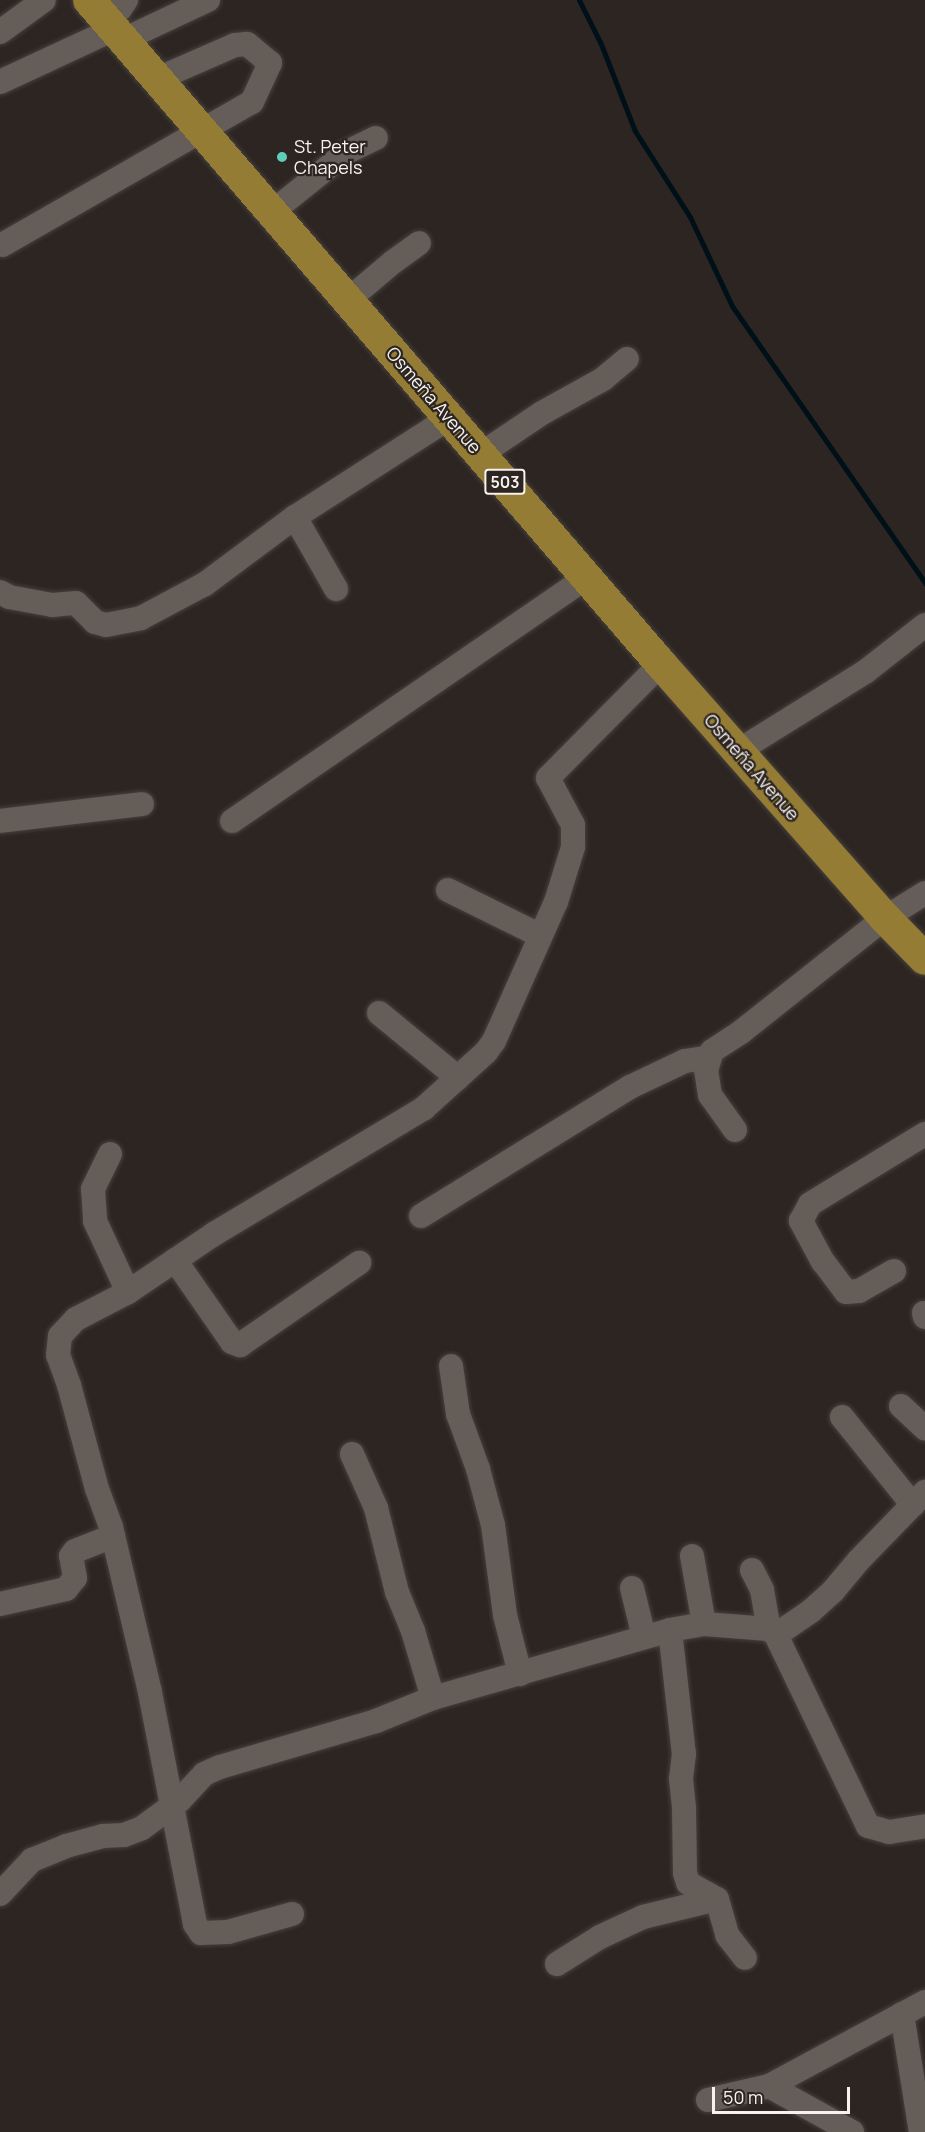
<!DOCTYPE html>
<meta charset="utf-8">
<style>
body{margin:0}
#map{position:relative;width:925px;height:2132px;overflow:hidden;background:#2c2521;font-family:Manrope,sans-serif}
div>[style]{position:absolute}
.stream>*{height:5px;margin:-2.5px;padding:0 2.5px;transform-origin:2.5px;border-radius:2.5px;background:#001018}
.roads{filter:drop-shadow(0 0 2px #47403d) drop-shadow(0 0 2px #47403d)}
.minor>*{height:24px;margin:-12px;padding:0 12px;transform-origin:12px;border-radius:12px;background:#655d58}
.major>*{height:32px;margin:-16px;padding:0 16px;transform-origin:16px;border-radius:16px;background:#957c35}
.dots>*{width:16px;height:16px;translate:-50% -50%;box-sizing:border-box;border:3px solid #2c2521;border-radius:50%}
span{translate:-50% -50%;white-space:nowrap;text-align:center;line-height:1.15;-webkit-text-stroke:4.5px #2c2521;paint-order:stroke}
.shield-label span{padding:2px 4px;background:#2c2521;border:2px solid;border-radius:4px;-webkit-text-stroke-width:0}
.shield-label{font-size:16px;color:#f7f2ef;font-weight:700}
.poi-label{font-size:18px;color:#f7f2ef}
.left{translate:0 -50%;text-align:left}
.street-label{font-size:18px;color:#f7f2ef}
.scale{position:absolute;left:712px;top:2087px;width:138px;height:27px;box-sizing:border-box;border:3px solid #f7f2ef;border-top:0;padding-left:8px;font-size:18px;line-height:21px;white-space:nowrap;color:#f7f2ef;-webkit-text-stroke:4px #2c2521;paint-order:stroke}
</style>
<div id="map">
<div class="stream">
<i style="left:579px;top:0;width:49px;rotate:63.4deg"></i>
<i style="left:601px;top:44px;width:93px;rotate:68.7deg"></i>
<i style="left:635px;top:131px;width:102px;rotate:57.4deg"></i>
<i style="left:690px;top:217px;width:98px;rotate:64.7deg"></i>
<i style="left:732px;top:306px;width:338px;rotate:55.1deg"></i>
</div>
<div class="roads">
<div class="minor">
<i style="left:106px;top:19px;width:17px;rotate:-36deg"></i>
<i style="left:120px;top:9px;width:11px;rotate:-56deg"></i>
<i style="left:0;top:32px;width:54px;rotate:-36deg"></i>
<i style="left:123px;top:40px;width:94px;rotate:-25.2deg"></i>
<i style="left:0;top:82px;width:126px;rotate:-24.9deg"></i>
<i style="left:272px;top:212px;width:96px;rotate:-38.7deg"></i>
<i style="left:347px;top:152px;width:32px;rotate:-26deg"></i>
<i style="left:2px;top:245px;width:288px;rotate:-29.8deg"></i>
<i style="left:252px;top:102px;width:43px;rotate:-65.2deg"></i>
<i style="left:270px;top:63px;width:30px;rotate:-140deg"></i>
<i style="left:247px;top:44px;width:12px;rotate:175deg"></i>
<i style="left:235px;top:45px;width:85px;rotate:156.4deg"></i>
<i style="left:348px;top:300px;width:59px;rotate:-40.2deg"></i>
<i style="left:393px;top:262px;width:32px;rotate:-36deg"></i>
<i style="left:481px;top:454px;width:73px;rotate:-33.9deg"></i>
<i style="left:542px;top:413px;width:70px;rotate:-29.1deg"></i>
<i style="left:603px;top:379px;width:31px;rotate:-40deg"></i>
<i style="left:295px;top:517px;width:83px;rotate:60.3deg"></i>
<i style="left:0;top:592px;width:10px;rotate:29deg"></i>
<i style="left:9px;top:597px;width:44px;rotate:10.5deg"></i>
<i style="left:52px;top:605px;width:24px;rotate:-5deg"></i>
<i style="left:76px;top:603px;width:27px;rotate:45deg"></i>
<i style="left:95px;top:622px;width:11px;rotate:15deg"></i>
<i style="left:106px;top:625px;width:36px;rotate:-11deg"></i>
<i style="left:141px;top:618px;width:72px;rotate:-28deg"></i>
<i style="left:205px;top:584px;width:112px;rotate:-36.7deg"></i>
<i style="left:295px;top:517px;width:183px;rotate:-32.7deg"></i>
<i style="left:738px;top:751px;width:150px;rotate:-31.9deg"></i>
<i style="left:865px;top:672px;width:76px;rotate:-38.1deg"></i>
<i style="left:0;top:821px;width:143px;rotate:-6.8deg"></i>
<i style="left:232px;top:821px;width:431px;rotate:-34.5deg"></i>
<i style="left:448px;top:890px;width:102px;rotate:26.3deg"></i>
<i style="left:379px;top:1013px;width:102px;rotate:39.4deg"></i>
<i style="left:735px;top:1130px;width:43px;rotate:-125.5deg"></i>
<i style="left:710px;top:1095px;width:25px;rotate:-99deg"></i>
<i style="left:706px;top:1070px;width:20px;rotate:-72deg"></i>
<i style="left:712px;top:1051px;width:35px;rotate:-33deg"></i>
<i style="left:741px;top:1032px;width:184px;rotate:-38.4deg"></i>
<i style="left:885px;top:918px;width:47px;rotate:-32deg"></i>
<i style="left:110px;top:1154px;width:39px;rotate:116deg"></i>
<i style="left:93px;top:1189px;width:32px;rotate:86deg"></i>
<i style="left:95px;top:1221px;width:78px;rotate:65.1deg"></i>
<i style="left:421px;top:1216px;width:246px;rotate:-31.7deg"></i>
<i style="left:630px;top:1087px;width:61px;rotate:-25.3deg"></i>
<i style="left:685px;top:1061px;width:25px;rotate:-9deg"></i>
<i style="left:175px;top:1260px;width:100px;rotate:55.2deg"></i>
<i style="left:232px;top:1342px;width:9px;rotate:21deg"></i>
<i style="left:240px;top:1345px;width:145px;rotate:-34.6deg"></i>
<i style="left:894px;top:1271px;width:40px;rotate:150.3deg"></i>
<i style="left:859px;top:1291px;width:13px;rotate:176deg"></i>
<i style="left:846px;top:1292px;width:38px;rotate:-127deg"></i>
<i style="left:823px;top:1262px;width:47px;rotate:-118.2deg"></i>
<i style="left:801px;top:1221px;width:19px;rotate:-62deg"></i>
<i style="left:810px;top:1204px;width:135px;rotate:-31.3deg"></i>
<i style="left:924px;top:1313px;width:4px;rotate:76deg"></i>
<i style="left:451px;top:1366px;width:49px;rotate:81.7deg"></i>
<i style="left:458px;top:1414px;width:59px;rotate:70deg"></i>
<i style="left:478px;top:1469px;width:58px;rotate:75deg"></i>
<i style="left:493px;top:1525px;width:91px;rotate:82.4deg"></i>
<i style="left:505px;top:1615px;width:61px;rotate:75.7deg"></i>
<i style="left:901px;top:1406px;width:33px;rotate:43deg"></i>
<i style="left:842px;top:1417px;width:113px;rotate:51.1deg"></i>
<i style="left:352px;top:1454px;width:59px;rotate:66deg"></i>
<i style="left:376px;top:1508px;width:87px;rotate:76deg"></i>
<i style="left:397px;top:1592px;width:42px;rotate:67.7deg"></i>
<i style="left:413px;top:1631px;width:70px;rotate:73.4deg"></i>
<i style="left:692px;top:1556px;width:69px;rotate:80deg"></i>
<i style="left:752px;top:1570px;width:22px;rotate:63deg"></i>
<i style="left:762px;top:1590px;width:40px;rotate:80deg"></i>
<i style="left:632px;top:1588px;width:50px;rotate:76.2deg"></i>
<i style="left:0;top:1604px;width:68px;rotate:-12.8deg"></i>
<i style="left:66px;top:1589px;width:14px;rotate:-51deg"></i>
<i style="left:75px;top:1578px;width:22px;rotate:-100deg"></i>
<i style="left:71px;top:1556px;width:6px;rotate:-51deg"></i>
<i style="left:75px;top:1551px;width:41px;rotate:-21.5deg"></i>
<i style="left:670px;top:1630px;width:125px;rotate:83.6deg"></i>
<i style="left:684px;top:1754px;width:25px;rotate:97deg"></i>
<i style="left:681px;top:1779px;width:30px;rotate:84deg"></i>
<i style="left:684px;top:1809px;width:64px;rotate:89.1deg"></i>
<i style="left:685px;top:1873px;width:10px;rotate:73deg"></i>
<i style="left:688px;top:1883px;width:33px;rotate:29deg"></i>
<i style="left:717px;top:1899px;width:37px;rotate:74deg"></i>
<i style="left:727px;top:1935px;width:29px;rotate:52deg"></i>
<i style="left:776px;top:1635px;width:212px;rotate:64.3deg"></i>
<i style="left:868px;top:1826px;width:22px;rotate:16deg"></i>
<i style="left:889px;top:1832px;width:36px;rotate:-9deg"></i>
<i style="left:0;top:1894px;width:47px;rotate:-46.7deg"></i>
<i style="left:32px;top:1860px;width:37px;rotate:-22deg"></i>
<i style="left:66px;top:1846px;width:38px;rotate:-15deg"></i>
<i style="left:103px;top:1836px;width:21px;rotate:-3deg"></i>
<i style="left:124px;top:1835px;width:19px;rotate:-21deg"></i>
<i style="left:142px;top:1828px;width:47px;rotate:-36.4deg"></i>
<i style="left:180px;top:1800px;width:35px;rotate:-47deg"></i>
<i style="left:204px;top:1774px;width:17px;rotate:-24deg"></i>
<i style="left:220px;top:1767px;width:163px;rotate:-16.4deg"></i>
<i style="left:376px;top:1721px;width:61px;rotate:-22deg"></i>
<i style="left:433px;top:1698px;width:247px;rotate:-16deg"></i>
<i style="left:670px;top:1630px;width:35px;rotate:-10deg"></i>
<i style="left:704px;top:1624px;width:65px;rotate:4.4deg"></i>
<i style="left:769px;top:1629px;width:9px;rotate:41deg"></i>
<i style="left:776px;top:1635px;width:42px;rotate:-34.4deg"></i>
<i style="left:811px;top:1611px;width:30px;rotate:-42deg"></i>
<i style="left:833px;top:1591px;width:40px;rotate:-50deg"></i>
<i style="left:859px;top:1560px;width:95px;rotate:-45.9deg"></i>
<i style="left:292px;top:1914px;width:66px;rotate:164.3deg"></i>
<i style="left:228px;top:1932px;width:27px;rotate:178deg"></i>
<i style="left:201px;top:1933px;width:11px;rotate:-124deg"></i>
<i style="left:195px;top:1924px;width:236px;rotate:-101deg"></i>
<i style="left:150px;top:1692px;width:170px;rotate:-103.3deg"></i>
<i style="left:111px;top:1527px;width:40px;rotate:-110.2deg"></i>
<i style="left:97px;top:1489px;width:108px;rotate:-105.1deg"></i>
<i style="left:69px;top:1385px;width:32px;rotate:-110deg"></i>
<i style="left:58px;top:1355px;width:19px;rotate:-84deg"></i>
<i style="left:60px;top:1336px;width:23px;rotate:-47deg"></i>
<i style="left:76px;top:1319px;width:59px;rotate:-27.4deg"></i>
<i style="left:128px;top:1292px;width:104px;rotate:-34deg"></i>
<i style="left:214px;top:1234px;width:244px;rotate:-30.9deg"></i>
<i style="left:423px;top:1109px;width:85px;rotate:-42.1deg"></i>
<i style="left:486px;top:1052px;width:14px;rotate:-54deg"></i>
<i style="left:494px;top:1041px;width:152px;rotate:-66deg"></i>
<i style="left:556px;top:902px;width:58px;rotate:-72.8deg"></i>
<i style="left:573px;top:847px;width:22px;rotate:-90deg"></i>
<i style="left:573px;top:825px;width:53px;rotate:-118deg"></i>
<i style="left:548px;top:778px;width:161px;rotate:-45.3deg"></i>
<i style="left:557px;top:1964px;width:51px;rotate:-32.1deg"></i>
<i style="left:600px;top:1937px;width:47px;rotate:-24.9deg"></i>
<i style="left:643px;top:1917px;width:76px;rotate:-13.7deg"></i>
<i style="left:902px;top:2014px;width:120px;rotate:80.9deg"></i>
<i style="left:769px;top:2086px;width:95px;rotate:29deg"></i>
<i style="left:708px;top:2100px;width:63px;rotate:-12.9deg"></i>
<i style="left:769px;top:2086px;width:177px;rotate:-28.3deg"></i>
</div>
<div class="major">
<i style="left:89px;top:0;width:876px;rotate:49.26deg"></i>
<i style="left:661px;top:664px;width:339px;rotate:48.6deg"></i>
<i style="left:885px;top:918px;width:57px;rotate:45.7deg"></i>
</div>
</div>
<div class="dots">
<i style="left:282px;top:157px;background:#5bcebc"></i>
</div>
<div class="shield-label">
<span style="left:505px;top:482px">503</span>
</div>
<div class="poi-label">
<span class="left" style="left:294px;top:157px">St. Peter<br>Chapels</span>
</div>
<div class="street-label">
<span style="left:434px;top:400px;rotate:49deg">Osmeña Avenue</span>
<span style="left:752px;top:767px;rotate:49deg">Osmeña Avenue</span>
</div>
<div class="scale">50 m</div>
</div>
